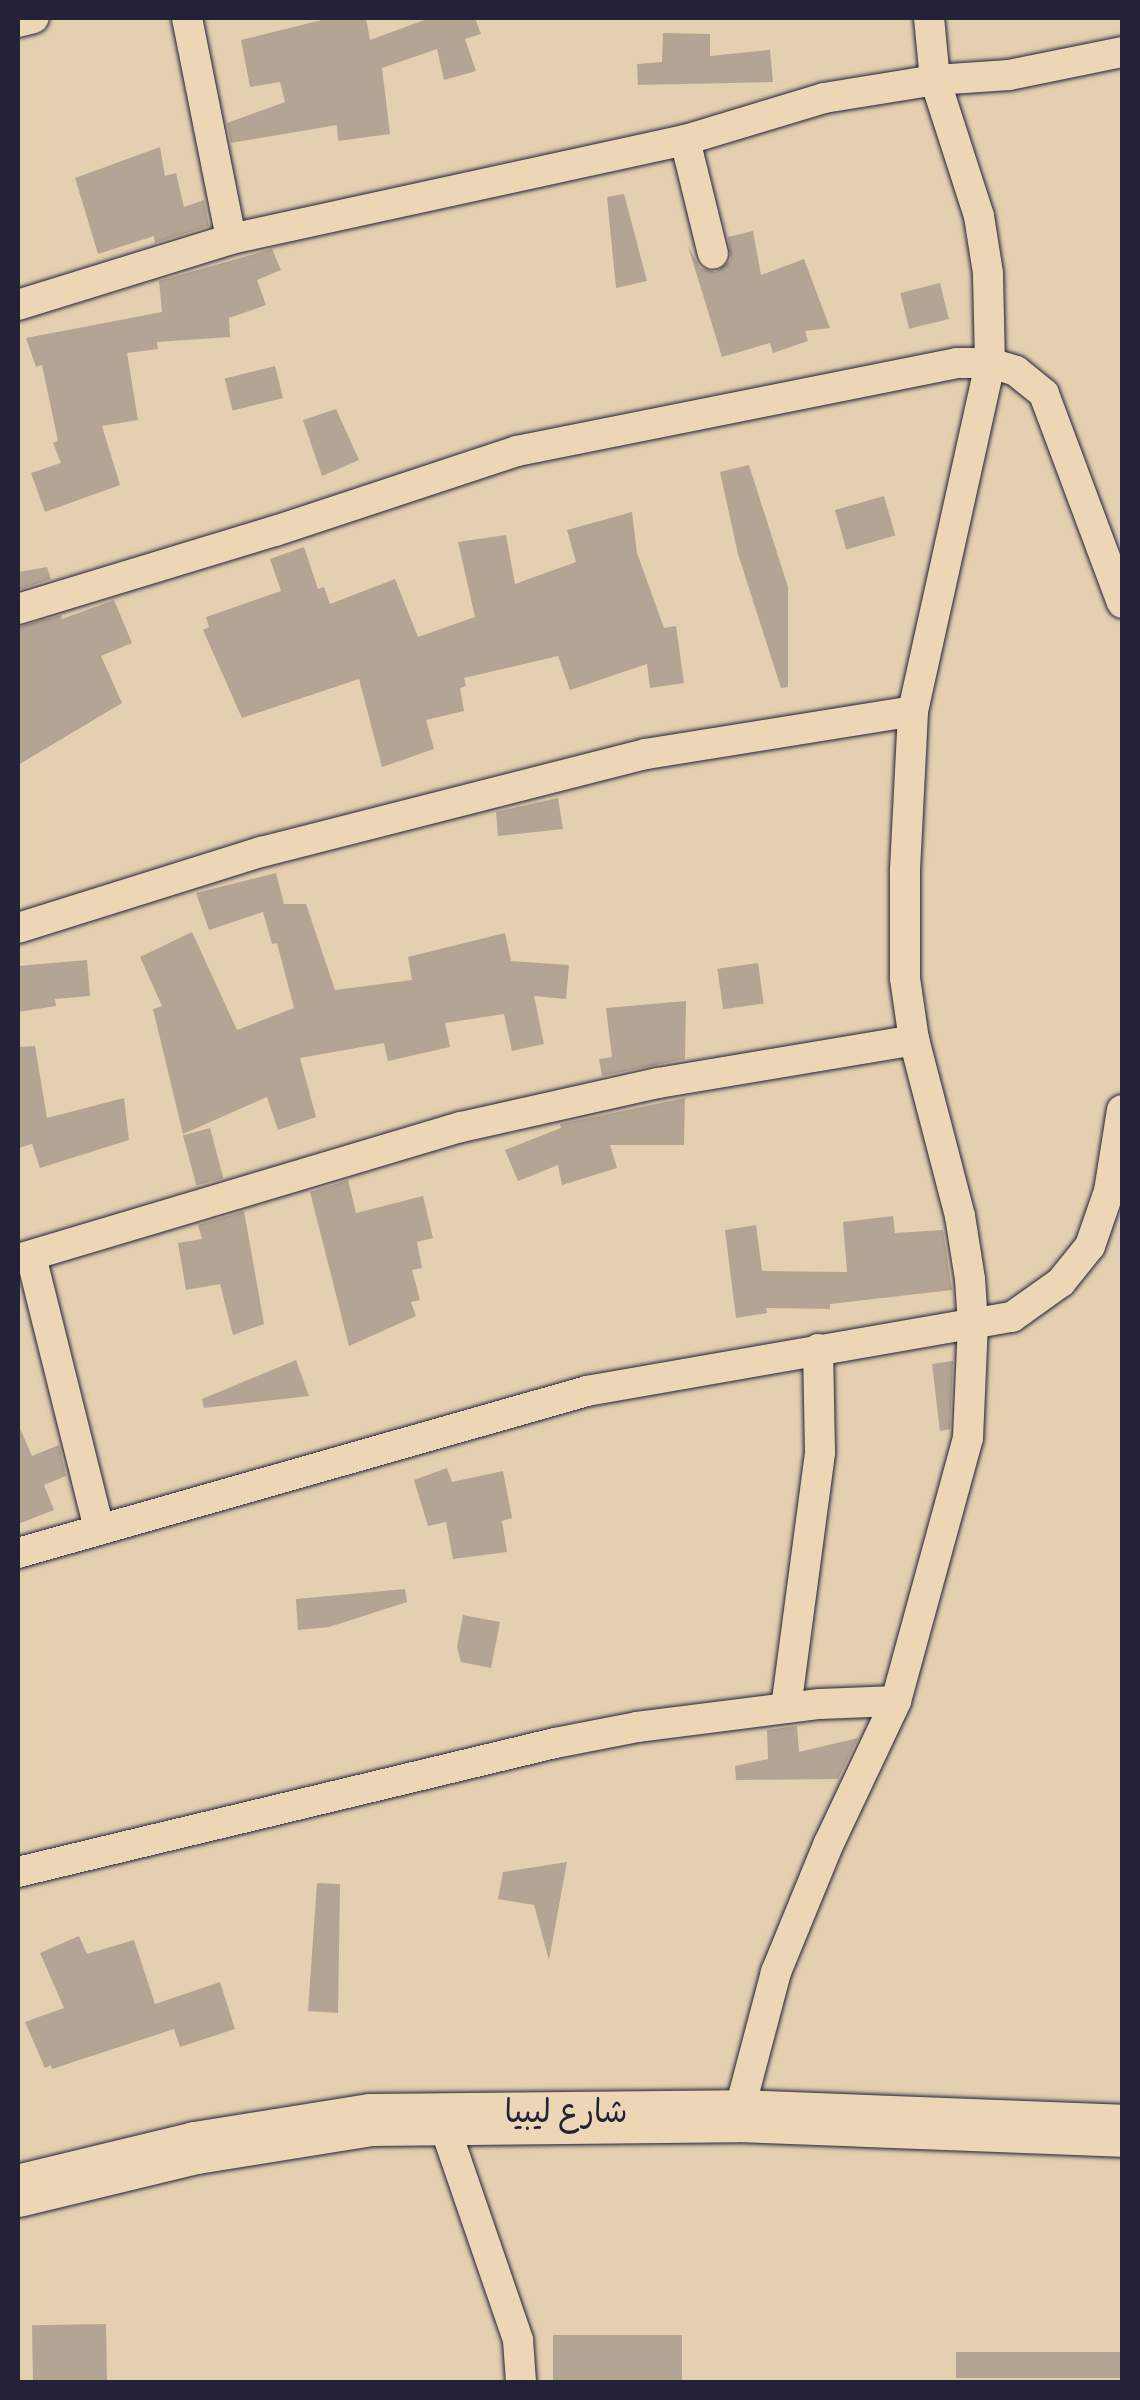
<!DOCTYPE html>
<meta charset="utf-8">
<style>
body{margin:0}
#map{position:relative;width:1140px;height:2400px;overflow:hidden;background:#e5cfb1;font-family:Dekko,"Playpen Sans Arabic",sans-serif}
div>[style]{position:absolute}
.building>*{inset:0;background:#b4a493;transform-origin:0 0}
.roads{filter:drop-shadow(0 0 2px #22223b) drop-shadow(0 0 2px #22223b)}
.minor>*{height:30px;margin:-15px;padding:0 15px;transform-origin:15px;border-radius:15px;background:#edd6b6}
.trunk>*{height:52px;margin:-26px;padding:0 26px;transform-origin:26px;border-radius:26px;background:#edd6b6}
span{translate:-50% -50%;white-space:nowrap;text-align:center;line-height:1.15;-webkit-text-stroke:8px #edd6b6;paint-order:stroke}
.street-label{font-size:32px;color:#22223b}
.frame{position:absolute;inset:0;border:20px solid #22223b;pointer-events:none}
</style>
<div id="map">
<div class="building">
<i style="clip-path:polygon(330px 18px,366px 18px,370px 40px,430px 18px,475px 18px,481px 34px,465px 39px,476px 71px,444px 80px,437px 49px,382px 68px,390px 134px,338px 141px,337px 125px,231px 143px,227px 123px,285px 102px,280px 82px,250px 87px,241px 40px)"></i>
<i style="clip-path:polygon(663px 33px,710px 34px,710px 56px,770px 50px,773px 82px,638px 85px,637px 64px,662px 62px)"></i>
<i style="clip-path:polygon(160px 147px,165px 176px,176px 173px,184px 207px,204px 200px,209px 226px,155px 243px,154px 236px,98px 254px,75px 178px)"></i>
<i style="clip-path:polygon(624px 194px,647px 281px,616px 288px,607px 197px)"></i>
<i style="clip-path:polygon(753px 231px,761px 275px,804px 259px,830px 328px,805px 331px,808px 341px,773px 353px,770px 343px,722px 357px,688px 246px,700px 268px,716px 272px,731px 260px,728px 237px)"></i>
<i style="clip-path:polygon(272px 249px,281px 270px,257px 280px,266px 305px,229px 318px,230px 337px,157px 342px,158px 349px,127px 353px,138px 420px,102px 426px,120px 485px,45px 512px,31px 473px,61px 463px,53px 443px,58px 441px,42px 365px,36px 367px,26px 338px,162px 312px,159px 281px)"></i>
<i style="left:940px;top:283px;width:37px;height:41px;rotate:76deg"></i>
<i style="left:275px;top:366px;width:33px;height:52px;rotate:76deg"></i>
<i style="clip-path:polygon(336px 409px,359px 460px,322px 476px,303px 420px)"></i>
<i style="clip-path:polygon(749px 465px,788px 587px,788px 687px,781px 688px,738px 554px,720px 472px)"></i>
<i style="left:884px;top:496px;width:41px;height:51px;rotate:74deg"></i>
<i style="clip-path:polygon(632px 512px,637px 553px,664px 628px,676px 626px,684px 683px,650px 688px,647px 664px,570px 690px,558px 656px,464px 678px,466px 686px,460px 688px,464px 711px,426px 720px,434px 749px,382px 767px,359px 679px,242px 718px,203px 630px,209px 627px,206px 617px,281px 591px,270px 559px,304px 547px,318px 589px,324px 587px,330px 604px,395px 579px,418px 637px,475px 617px,458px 542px,506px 535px,515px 584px,576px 562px,567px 530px)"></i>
<i style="clip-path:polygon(47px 567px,51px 579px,18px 590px,18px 572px)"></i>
<i style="clip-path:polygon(114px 600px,132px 643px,101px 656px,122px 703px,18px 765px,18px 627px,61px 615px,62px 619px)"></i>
<i style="clip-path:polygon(558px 798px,563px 829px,498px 836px,496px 812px)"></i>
<i style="clip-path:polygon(276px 873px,284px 904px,306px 904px,335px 990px,412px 980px,408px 957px,505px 933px,511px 961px,569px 965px,566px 999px,534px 996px,544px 1044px,512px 1051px,504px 1014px,445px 1023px,450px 1047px,388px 1061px,384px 1043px,300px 1058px,316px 1117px,278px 1130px,267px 1097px,183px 1134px,153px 1009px,162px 1006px,140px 957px,192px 932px,237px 1030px,294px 1008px,277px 943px,272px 944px,263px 912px,209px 930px,196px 893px)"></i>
<i style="clip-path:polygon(87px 960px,90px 996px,55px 999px,56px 1006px,18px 1012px,18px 966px)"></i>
<i style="left:758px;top:963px;width:41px;height:41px;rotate:82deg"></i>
<i style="clip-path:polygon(686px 1001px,685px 1059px,602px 1076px,599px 1059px,612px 1057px,606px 1008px)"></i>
<i style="clip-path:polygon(35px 1046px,47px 1118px,124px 1098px,129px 1140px,40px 1168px,32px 1144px,18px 1148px,18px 1047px)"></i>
<i style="clip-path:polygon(685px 1098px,684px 1145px,610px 1145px,617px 1168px,562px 1185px,558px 1165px,518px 1181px,505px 1150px,561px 1128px,560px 1124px)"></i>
<i style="left:210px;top:1128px;width:52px;height:28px;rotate:75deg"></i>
<i style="clip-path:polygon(348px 1180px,356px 1213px,423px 1196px,433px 1238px,417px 1242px,422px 1268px,412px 1270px,420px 1300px,411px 1302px,416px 1316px,349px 1346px,310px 1192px)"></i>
<i style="clip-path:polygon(244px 1211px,264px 1324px,233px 1335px,220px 1284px,186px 1290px,178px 1243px,202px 1239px,198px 1225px)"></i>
<i style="clip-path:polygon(893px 1216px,895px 1233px,943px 1230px,952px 1290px,830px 1304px,830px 1309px,766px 1308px,767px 1313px,736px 1318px,725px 1230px,756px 1225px,762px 1271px,847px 1272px,843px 1222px)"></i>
<i style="clip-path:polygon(296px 1360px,309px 1396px,204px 1408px,202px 1399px)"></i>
<i style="clip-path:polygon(953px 1361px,950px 1429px,940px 1431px,932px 1364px)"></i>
<i style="clip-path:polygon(18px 1424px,32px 1456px,59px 1445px,66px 1476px,44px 1485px,54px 1510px,18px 1524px)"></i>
<i style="clip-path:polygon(447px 1468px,452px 1482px,503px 1471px,512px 1518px,502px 1521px,507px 1552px,453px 1559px,446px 1522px,428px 1526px,414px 1480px)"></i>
<i style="clip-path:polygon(405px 1589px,407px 1602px,329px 1627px,298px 1630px,296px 1599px)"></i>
<i style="clip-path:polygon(463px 1615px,500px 1622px,491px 1668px,461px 1662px,457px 1647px)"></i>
<i style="clip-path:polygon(797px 1726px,799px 1752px,858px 1738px,838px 1779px,736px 1780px,735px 1766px,768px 1759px,767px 1730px)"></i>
<i style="clip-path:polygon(567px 1862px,549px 1960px,534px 1905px,498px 1899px,503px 1872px)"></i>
<i style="clip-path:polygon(317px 1883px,340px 1884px,338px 2013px,308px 2011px)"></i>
<i style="clip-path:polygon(79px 1936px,87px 1954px,134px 1940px,155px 2004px,220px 1982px,235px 2029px,180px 2047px,174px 2029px,52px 2069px,51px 2065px,45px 2068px,25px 2022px,64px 2008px,40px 1953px)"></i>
<i style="left:106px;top:2324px;width:58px;height:74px;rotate:89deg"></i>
<i style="left:553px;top:2335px;width:129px;height:45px"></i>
<i style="left:1122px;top:2352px;width:26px;height:166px;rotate:90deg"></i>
</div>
<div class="roads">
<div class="minor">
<i style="left:187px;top:18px;width:225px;rotate:78.7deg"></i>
<i style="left:18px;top:22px;width:16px;rotate:-14deg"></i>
<i style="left:685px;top:140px;width:117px;rotate:76.2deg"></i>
<i style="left:18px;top:305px;width:223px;rotate:-17.2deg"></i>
<i style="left:231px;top:239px;width:465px;rotate:-12.3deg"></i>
<i style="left:685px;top:140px;width:145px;rotate:-16.8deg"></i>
<i style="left:824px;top:98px;width:112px;rotate:-9.2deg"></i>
<i style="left:935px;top:80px;width:74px;rotate:-3.9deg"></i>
<i style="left:1009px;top:75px;width:115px;rotate:-11.5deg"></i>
<i style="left:18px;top:609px;width:269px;rotate:-16.9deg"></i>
<i style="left:275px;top:531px;width:255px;rotate:-18.3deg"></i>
<i style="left:517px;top:451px;width:449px;rotate:-11.3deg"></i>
<i style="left:957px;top:363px;width:33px"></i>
<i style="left:990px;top:363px;width:27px;rotate:17deg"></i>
<i style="left:1016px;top:371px;width:36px;rotate:39deg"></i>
<i style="left:1044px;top:394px;width:223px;rotate:69.5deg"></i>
<i style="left:18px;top:928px;width:255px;rotate:-17.4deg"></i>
<i style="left:261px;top:852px;width:397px;rotate:-14.3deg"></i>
<i style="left:646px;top:754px;width:270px;rotate:-9.1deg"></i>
<i style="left:31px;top:1256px;width:281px;rotate:76deg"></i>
<i style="left:18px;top:1259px;width:462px;rotate:-16.6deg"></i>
<i style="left:461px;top:1127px;width:202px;rotate:-12.6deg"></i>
<i style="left:658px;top:1083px;width:260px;rotate:-9.5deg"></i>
<i style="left:18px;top:1553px;width:592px;rotate:-15.89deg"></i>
<i style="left:587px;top:1391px;width:431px;rotate:-9.9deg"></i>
<i style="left:1012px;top:1317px;width:60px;rotate:-35.5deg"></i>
<i style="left:1061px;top:1282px;width:46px;rotate:-51.1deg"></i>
<i style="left:1090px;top:1246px;width:58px;rotate:-70.9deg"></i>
<i style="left:1109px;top:1191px;width:82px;rotate:-80.9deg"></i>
<i style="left:786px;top:1708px;width:258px;rotate:-82.4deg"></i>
<i style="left:820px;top:1452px;width:103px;rotate:-91.1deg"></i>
<i style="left:18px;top:1872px;width:552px;rotate:-13.51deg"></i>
<i style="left:555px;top:1743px;width:84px;rotate:-11deg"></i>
<i style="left:637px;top:1727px;width:184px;rotate:-7.2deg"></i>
<i style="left:820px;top:1704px;width:76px;rotate:-2.3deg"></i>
<i style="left:441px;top:2116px;width:237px;rotate:71deg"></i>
<i style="left:518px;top:2340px;width:42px;rotate:85.9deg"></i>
<i style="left:738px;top:2116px;width:149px;rotate:-75.2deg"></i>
<i style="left:776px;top:1972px;width:139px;rotate:-67.7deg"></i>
<i style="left:829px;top:1843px;width:157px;rotate:-64.7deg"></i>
<i style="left:896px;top:1701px;width:273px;rotate:-74.7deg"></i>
<i style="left:968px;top:1438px;width:113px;rotate:-87.5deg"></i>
<i style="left:973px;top:1325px;width:46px;rotate:-93.7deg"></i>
<i style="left:970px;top:1279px;width:64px;rotate:-99deg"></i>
<i style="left:960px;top:1216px;width:182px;rotate:-104.6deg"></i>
<i style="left:914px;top:1040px;width:63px;rotate:-98.3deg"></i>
<i style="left:905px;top:978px;width:108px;rotate:-90deg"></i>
<i style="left:905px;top:870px;width:159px;rotate:-87.1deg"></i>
<i style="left:913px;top:711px;width:356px;rotate:-77.5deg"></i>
<i style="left:990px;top:363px;width:90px;rotate:-91.3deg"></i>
<i style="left:988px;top:273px;width:58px;rotate:-99deg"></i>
<i style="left:979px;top:216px;width:143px;rotate:-107.9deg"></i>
<i style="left:935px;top:80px;width:62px;rotate:-95.5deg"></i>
</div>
<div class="trunk">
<i style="left:18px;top:2191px;width:183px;rotate:-13.6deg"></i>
<i style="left:196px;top:2148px;width:177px;rotate:-9.1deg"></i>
<i style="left:371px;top:2120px;width:367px;rotate:-0.6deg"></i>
<i style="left:738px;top:2116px;width:384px;rotate:2.2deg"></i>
</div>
</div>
<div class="street-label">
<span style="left:566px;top:2116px">شارع ليبيا</span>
</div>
<div class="frame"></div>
</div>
